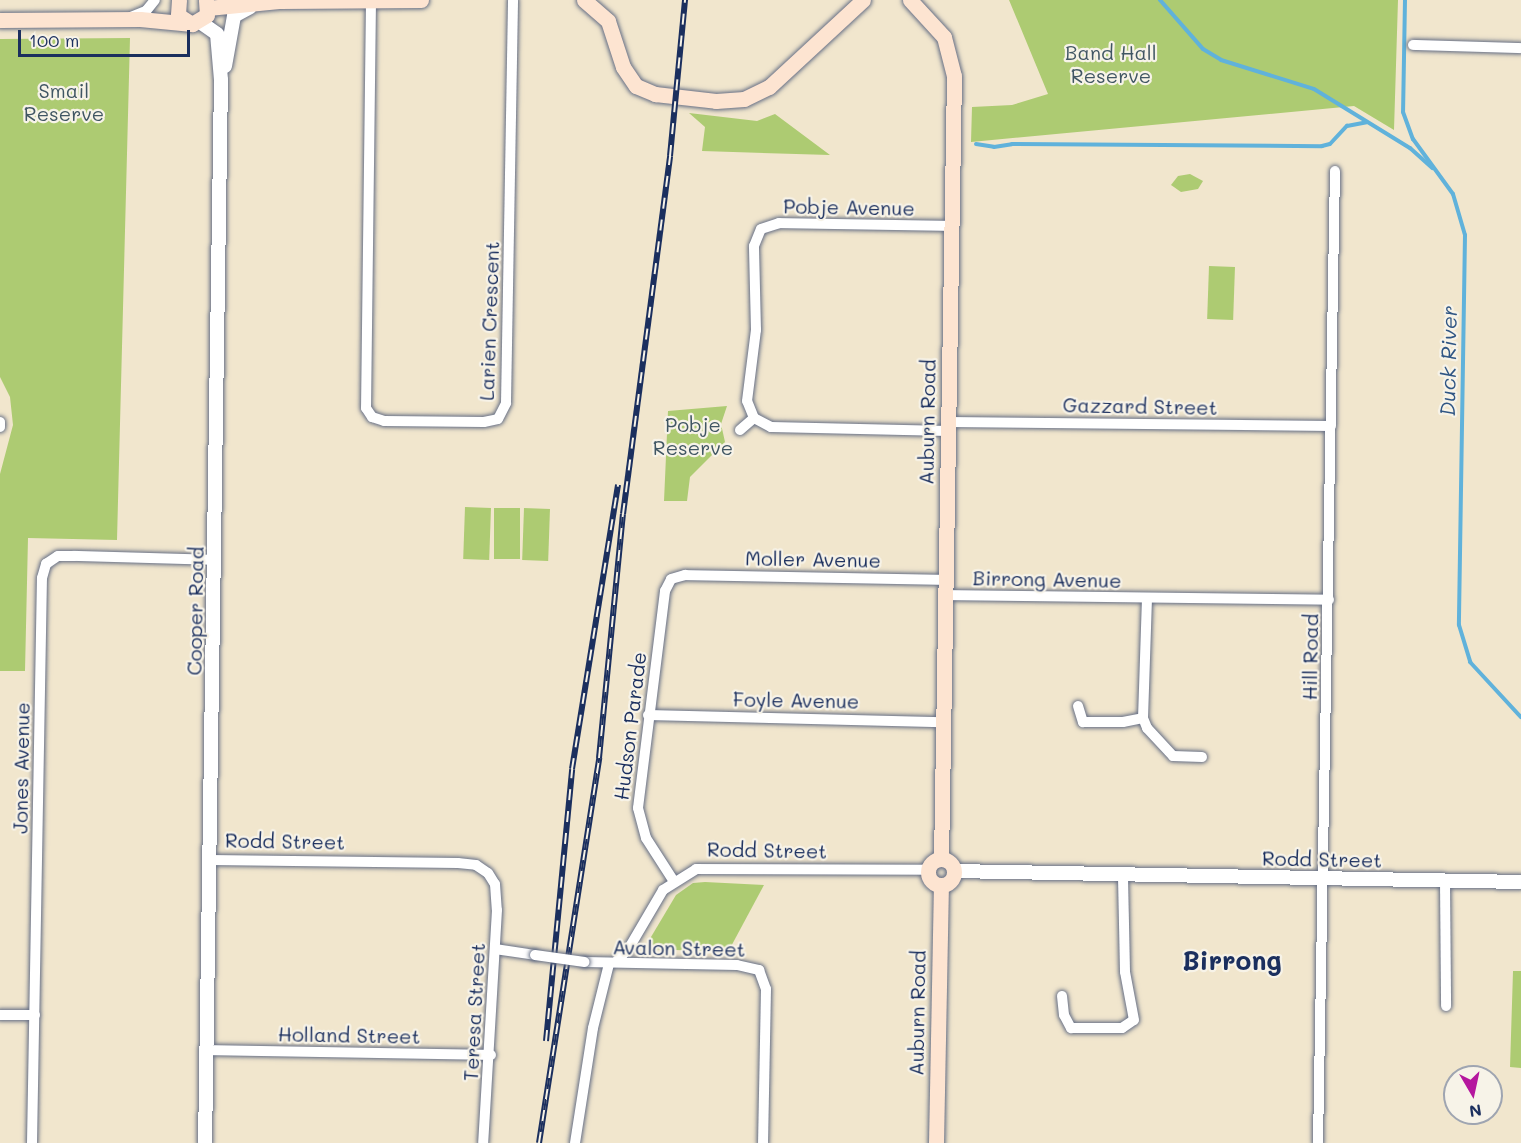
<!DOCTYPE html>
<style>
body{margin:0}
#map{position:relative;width:1521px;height:1143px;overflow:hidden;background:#f1e6cd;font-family:Mali,sans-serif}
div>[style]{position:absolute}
.green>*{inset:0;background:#adcb72;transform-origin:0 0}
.stream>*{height:4px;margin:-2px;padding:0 2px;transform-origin:2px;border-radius:2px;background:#60b2db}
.roads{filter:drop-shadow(0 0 2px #666f85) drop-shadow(0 0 2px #666f85)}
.minor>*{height:10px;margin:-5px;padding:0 5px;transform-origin:5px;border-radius:5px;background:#fff}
.tertiary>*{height:14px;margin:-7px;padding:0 7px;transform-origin:7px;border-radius:7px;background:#fff}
.secondary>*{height:15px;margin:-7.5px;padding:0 7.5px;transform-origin:7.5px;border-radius:7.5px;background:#fde4d1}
.secondary>.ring{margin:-7.5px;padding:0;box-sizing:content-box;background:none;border:15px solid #fde4d1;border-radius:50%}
.rail>*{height:6px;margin-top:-3px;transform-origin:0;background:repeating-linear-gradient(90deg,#f7f3e8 0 11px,#1b2f5e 0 22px);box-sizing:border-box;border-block:2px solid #1b2f5e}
.bridges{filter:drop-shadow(0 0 2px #666f85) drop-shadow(0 0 2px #666f85)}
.minor-bridge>*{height:10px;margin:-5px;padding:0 5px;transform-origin:5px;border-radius:5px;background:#fff}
span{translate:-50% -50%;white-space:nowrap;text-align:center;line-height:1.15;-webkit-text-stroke:4.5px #f7f3e8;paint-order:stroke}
.park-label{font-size:20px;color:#405663}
.street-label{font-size:20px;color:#1b2f5e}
.water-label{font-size:21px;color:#305684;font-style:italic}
.district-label{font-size:26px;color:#1b2f5e;font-weight:700}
.north{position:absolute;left:1443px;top:1065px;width:60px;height:60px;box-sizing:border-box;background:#f7f3e8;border:2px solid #9fa5b1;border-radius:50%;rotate:171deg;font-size:16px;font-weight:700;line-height:24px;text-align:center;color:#1b2f5e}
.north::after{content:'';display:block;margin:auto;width:21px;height:27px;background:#b5179e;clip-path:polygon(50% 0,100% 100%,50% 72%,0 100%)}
.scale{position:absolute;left:18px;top:30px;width:172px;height:27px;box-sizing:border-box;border:3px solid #1b2f5e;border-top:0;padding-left:8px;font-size:18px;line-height:21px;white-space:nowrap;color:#1b2f5e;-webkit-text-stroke:4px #f7f3e8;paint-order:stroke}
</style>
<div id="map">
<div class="green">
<i style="clip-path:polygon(1009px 0,1398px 0,1394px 130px,1354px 106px,971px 142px,972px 107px,1012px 105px,1048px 94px)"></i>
<i style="clip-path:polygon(130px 38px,117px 540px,28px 538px,25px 671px,0 671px,0 474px,13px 425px,10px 397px,0 377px,0 39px)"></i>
<i style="clip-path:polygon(689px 113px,757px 121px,775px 114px,830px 155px,702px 151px,705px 127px)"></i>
<i style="clip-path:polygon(1190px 174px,1203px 181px,1198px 189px,1181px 192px,1171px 185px,1178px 176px)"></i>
<i style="left:1209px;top:266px;width:26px;height:53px;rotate:2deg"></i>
<i style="clip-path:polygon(727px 406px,721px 424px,725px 442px,690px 477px,687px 501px,664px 501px,668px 411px)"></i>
<i style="left:465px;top:507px;width:26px;height:52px;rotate:2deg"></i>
<i style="left:494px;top:508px;width:26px;height:51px"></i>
<i style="left:524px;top:508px;width:26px;height:52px;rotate:2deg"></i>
<i style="clip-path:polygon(705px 882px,764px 885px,728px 952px,649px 949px,648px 942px,676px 895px,693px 883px)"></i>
<i style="clip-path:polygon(1513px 971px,1521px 971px,1521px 1068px,1510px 1067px)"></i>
</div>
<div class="stream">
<i style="left:1160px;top:0;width:65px;rotate:48.7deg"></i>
<i style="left:1203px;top:49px;width:21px;rotate:31deg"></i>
<i style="left:1221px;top:60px;width:97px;rotate:17.3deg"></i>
<i style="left:1314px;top:89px;width:113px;rotate:31.6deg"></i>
<i style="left:1410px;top:148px;width:30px;rotate:42deg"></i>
<i style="left:1405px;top:0;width:112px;rotate:91deg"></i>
<i style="left:1403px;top:112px;width:29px;rotate:70deg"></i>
<i style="left:1413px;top:139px;width:68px;rotate:54deg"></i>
<i style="left:1453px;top:194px;width:43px;rotate:73.7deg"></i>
<i style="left:1465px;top:235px;width:390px;rotate:90.9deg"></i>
<i style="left:1459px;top:625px;width:39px;rotate:73deg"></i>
<i style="left:1470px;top:662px;width:75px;rotate:47.2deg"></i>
<i style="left:976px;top:144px;width:18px;rotate:9deg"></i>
<i style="left:994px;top:147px;width:18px;rotate:-9deg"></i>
<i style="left:1012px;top:144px;width:310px;rotate:0.4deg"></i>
<i style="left:1322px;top:146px;width:8px;rotate:-14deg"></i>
<i style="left:1330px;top:144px;width:25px;rotate:-47deg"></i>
<i style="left:1347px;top:126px;width:20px;rotate:-11deg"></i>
</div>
<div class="roads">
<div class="minor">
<i style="left:371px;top:1px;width:407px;rotate:90.7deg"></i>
<i style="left:366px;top:408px;width:11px;rotate:56deg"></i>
<i style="left:372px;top:417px;width:13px;rotate:18deg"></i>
<i style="left:384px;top:421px;width:100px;rotate:0.6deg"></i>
<i style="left:484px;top:422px;width:14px;rotate:-12deg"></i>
<i style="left:498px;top:419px;width:18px;rotate:-63deg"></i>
<i style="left:506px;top:403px;width:403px;rotate:-89deg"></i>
<i style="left:131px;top:17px;width:16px;rotate:-22deg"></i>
<i style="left:146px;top:11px;width:14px;rotate:-51deg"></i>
<i style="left:1413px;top:45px;width:108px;rotate:1.6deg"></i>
<i style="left:0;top:422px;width:5px;rotate:90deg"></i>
<i style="left:948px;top:422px;width:383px;rotate:0.6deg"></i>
<i style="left:740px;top:430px;width:18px;rotate:-41deg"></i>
<i style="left:948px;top:431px;width:177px;rotate:-178.7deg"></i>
<i style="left:771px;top:427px;width:19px;rotate:-152deg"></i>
<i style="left:754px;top:418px;width:18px;rotate:-112deg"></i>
<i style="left:747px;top:401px;width:72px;rotate:-82.8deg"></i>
<i style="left:756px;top:330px;width:84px;rotate:-91.4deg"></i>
<i style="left:754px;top:246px;width:18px;rotate:-68deg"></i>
<i style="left:761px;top:229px;width:19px;rotate:-18deg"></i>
<i style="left:779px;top:223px;width:172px;rotate:1deg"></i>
<i style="left:945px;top:595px;width:384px;rotate:0.7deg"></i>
<i style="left:1147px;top:598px;width:120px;rotate:91.9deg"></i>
<i style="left:1143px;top:718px;width:11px;rotate:68deg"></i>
<i style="left:1147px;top:728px;width:38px;rotate:47deg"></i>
<i style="left:1173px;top:756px;width:29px;rotate:2deg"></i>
<i style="left:1078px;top:706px;width:17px;rotate:73deg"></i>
<i style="left:1083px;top:722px;width:40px"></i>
<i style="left:1123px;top:722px;width:20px;rotate:-11deg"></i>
<i style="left:648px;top:715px;width:295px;rotate:1.4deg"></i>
<i style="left:210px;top:860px;width:248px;rotate:0.7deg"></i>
<i style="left:458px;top:863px;width:18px;rotate:6deg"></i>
<i style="left:476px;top:865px;width:14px;rotate:34deg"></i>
<i style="left:488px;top:873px;width:13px;rotate:58deg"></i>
<i style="left:495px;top:884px;width:26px;rotate:86deg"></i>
<i style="left:497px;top:910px;width:233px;rotate:93.4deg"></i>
<i style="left:673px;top:880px;width:50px;rotate:-122.7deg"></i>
<i style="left:646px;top:838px;width:31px;rotate:-105deg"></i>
<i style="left:638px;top:808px;width:219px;rotate:-82.9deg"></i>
<i style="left:665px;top:591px;width:13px;rotate:-63deg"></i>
<i style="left:671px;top:579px;width:15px;rotate:-16deg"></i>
<i style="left:685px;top:575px;width:261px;rotate:1.1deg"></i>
<i style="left:1445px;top:882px;width:124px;rotate:89.5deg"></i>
<i style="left:495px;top:949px;width:40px;rotate:8.5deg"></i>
<i style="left:585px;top:962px;width:152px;rotate:1.1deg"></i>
<i style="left:737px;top:965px;width:23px;rotate:13deg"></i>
<i style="left:759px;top:970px;width:20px;rotate:70deg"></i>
<i style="left:766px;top:989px;width:154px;rotate:91.1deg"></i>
<i style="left:616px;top:962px;width:19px;rotate:-47deg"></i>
<i style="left:629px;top:948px;width:67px;rotate:-59.6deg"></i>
<i style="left:663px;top:890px;width:39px;rotate:-32deg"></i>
<i style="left:696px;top:869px;width:232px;rotate:0.2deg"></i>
<i style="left:1062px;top:996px;width:19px;rotate:84deg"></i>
<i style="left:1064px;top:1015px;width:15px;rotate:62deg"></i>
<i style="left:1071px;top:1028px;width:51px"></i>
<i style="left:1122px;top:1028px;width:14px;rotate:-34deg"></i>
<i style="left:1134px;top:1020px;width:49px;rotate:-100.6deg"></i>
<i style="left:1125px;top:972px;width:97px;rotate:-91.2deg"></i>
<i style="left:0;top:1015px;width:35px"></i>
<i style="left:207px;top:1050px;width:284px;rotate:1deg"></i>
<i style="left:32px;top:1143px;width:565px;rotate:-88.99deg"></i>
<i style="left:42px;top:578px;width:15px;rotate:-74deg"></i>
<i style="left:46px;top:564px;width:14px;rotate:-34deg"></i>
<i style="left:58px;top:556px;width:17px"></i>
<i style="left:75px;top:556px;width:140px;rotate:1.6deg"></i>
<i style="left:575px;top:1143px;width:116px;rotate:-81.1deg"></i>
<i style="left:593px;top:1028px;width:66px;rotate:-76deg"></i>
<i style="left:1318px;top:1143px;width:972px;rotate:-89deg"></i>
</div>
<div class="tertiary">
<i style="left:200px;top:22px;width:21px;rotate:35deg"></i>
<i style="left:217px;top:34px;width:46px;rotate:85deg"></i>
<i style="left:221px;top:80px;width:1063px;rotate:90.86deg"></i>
<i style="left:225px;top:66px;width:51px;rotate:-79.8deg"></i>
<i style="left:234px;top:16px;width:18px;rotate:-29deg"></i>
<i style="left:954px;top:871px;width:567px;rotate:1.11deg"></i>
</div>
<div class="secondary">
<i style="left:179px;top:0;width:15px;rotate:94deg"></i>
<i style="left:178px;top:15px;width:17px;rotate:33deg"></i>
<i style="left:192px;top:24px;width:17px;rotate:-31deg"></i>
<i style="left:207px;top:15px;width:15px;rotate:-94deg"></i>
<i style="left:584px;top:0;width:32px;rotate:41deg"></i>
<i style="left:608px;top:21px;width:48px;rotate:71.9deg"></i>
<i style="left:623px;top:67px;width:23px;rotate:56deg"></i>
<i style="left:636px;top:86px;width:21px;rotate:23deg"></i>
<i style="left:655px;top:94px;width:61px;rotate:6.5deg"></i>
<i style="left:716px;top:101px;width:28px;rotate:-4deg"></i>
<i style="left:744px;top:99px;width:28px;rotate:-26deg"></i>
<i style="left:769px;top:87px;width:128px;rotate:-42.8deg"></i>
<i style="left:910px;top:0;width:50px;rotate:47.4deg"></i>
<i style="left:944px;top:37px;width:40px;rotate:75.6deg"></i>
<i style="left:954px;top:76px;width:782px;rotate:90.95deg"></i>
<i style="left:208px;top:8px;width:71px;rotate:-5.6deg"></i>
<i style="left:279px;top:1px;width:142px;rotate:-0.4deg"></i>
<i style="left:0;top:20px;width:140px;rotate:-0.4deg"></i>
<i style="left:140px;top:19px;width:52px;rotate:5.5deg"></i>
<i class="ring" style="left:928px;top:859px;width:11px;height:11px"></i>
<i style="left:936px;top:1143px;width:258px;rotate:-88.9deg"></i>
</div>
</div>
<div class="rail">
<i style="left:546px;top:1041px;width:273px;rotate:-84.5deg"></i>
<i style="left:572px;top:769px;width:288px;rotate:-80.8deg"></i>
<i style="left:539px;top:1143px;width:390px;rotate:-81.1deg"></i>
<i style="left:599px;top:758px;width:245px;rotate:-84.4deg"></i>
<i style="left:623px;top:514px;width:361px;rotate:-82.5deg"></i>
<i style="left:670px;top:156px;width:157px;rotate:-84.5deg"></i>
</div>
<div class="bridges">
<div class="minor-bridge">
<i style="left:535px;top:955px;width:50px;rotate:8deg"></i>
</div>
</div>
<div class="park-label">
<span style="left:1111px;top:64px">Band Hall<br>Reserve</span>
<span style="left:64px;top:102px">Smail<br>Reserve</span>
<span style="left:693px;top:436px">Pobje<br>Reserve</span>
</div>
<div class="street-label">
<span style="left:849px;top:207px;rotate:1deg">Pobje Avenue</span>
<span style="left:489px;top:321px;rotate:-88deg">Larien Crescent</span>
<span style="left:1140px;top:406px;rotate:1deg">Gazzard Street</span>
<span style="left:927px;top:422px;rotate:-89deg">Auburn Road</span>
<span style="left:813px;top:559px;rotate:1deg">Moller Avenue</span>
<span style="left:1047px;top:579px;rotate:1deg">Birrong Avenue</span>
<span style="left:195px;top:611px;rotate:-89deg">Cooper Road</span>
<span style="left:1310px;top:657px;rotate:-89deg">Hill Road</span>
<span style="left:796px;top:700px;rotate:1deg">Foyle Avenue</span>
<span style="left:630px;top:726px;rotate:-83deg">Hudson Parade</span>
<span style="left:21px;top:768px;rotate:-89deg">Jones Avenue</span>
<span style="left:285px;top:841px;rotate:1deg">Rodd Street</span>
<span style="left:767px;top:850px;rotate:1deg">Rodd Street</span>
<span style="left:1322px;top:859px;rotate:1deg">Rodd Street</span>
<span style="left:679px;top:948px;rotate:1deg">Avalon Street</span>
<span style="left:474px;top:1012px;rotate:-87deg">Teresa Street</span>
<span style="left:917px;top:1013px;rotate:-89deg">Auburn Road</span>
<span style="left:349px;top:1035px;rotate:1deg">Holland Street</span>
</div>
<div class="water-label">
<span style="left:1448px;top:361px;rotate:-89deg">Duck River</span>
</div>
<div class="district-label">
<span style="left:1232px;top:961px">Birrong</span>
</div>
<div class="north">N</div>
<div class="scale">100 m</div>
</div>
